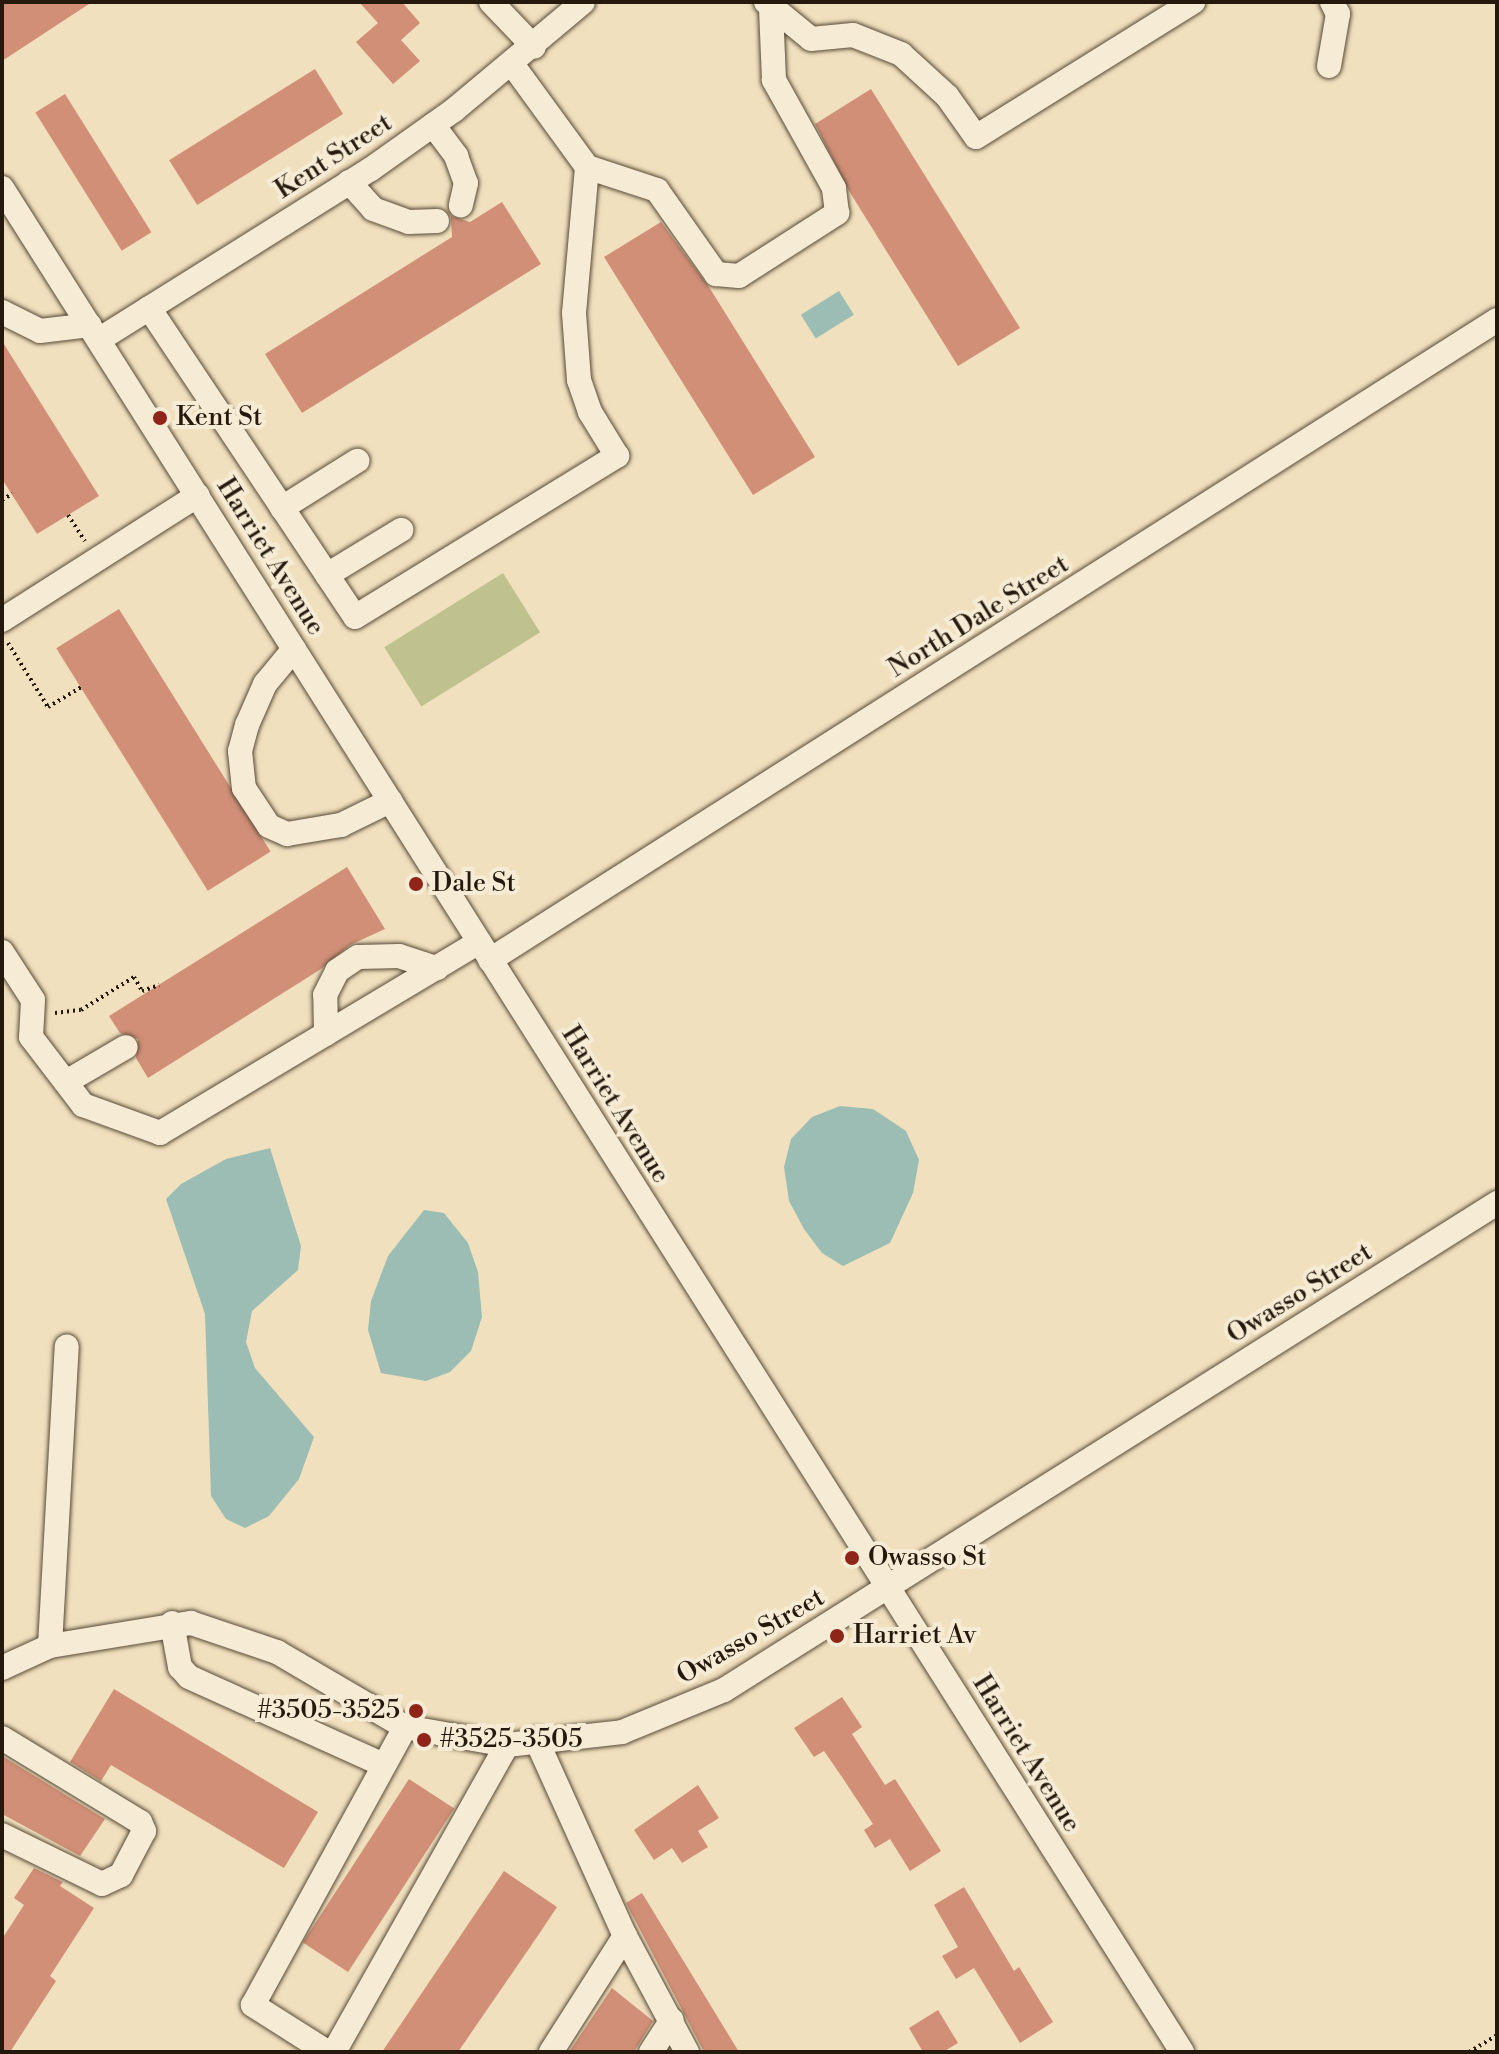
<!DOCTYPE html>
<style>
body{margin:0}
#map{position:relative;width:1499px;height:2054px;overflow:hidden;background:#f1e0be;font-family:"Libre Bodoni",serif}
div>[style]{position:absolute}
.green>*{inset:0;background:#bfc18e;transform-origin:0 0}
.water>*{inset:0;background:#9bbdb3;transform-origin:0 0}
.building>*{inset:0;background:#d18f77;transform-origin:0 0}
.path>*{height:4px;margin-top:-2px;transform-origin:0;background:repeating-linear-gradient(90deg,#24190c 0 2px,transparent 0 6px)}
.roads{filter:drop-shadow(0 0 2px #574b38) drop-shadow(0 0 2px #574b38)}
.minor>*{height:24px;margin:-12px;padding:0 12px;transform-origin:12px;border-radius:12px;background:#f6ebd5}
.dots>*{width:22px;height:22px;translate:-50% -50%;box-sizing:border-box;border:4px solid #f6ebd5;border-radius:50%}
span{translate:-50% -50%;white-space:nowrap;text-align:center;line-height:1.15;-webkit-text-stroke:8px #f6ebd5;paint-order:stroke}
.street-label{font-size:26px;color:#24190c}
.poi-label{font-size:26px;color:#24190c}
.left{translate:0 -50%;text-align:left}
.right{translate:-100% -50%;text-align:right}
.frame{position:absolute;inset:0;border:4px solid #24190c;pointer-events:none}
</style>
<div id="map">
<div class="green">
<i style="left:503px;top:573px;width:70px;height:140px;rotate:58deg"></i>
</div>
<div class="water">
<i style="left:839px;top:291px;width:28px;height:45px;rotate:58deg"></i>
<i style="clip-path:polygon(840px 1106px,873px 1109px,906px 1131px,919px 1160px,913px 1193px,890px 1243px,843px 1266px,822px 1253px,804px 1229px,789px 1201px,784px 1167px,791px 1139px,812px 1117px)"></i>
<i style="clip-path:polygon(270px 1148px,301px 1246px,298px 1270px,252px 1311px,246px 1342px,255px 1368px,314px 1437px,299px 1479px,269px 1516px,245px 1528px,226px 1519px,211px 1496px,205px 1314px,166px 1199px,181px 1184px,226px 1159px)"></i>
<i style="clip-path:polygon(424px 1210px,444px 1213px,468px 1243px,478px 1272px,482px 1317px,471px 1351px,450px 1372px,426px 1381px,381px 1373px,368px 1330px,371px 1301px,388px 1256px)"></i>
</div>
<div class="building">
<i style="clip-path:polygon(2px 2px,92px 2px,2px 61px)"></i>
<i style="clip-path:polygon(359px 2px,402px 2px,420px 23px,401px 40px,420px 61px,393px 84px,356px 42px,378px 23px)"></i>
<i style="left:315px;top:69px;width:53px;height:172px;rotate:58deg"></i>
<i style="clip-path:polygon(871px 89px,1020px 328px,958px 366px,849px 191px,815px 124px)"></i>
<i style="left:65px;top:94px;width:163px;height:35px;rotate:58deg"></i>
<i style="clip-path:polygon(502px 202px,541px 264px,302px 413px,265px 354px,452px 237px,451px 216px,470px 222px)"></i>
<i style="clip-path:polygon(661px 222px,709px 287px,815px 457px,753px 495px,604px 257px)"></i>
<i style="clip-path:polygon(2px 341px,99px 496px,37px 534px,2px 479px)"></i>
<i style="left:119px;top:609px;width:286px;height:74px;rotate:58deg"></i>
<i style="clip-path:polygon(347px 867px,385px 929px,350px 945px,321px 969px,148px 1078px,136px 1058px,138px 1039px,120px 1033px,109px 1016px)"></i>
<i style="clip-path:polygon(114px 1689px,318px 1812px,284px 1868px,111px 1765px,101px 1781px,70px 1762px)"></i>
<i style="clip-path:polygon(842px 1697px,862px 1727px,852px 1734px,885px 1785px,895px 1779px,941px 1851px,910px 1871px,890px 1839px,875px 1848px,864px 1830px,873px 1824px,842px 1777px,824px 1751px,814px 1757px,794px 1728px)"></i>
<i style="clip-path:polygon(2px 1756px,105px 1819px,80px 1856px,2px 1814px)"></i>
<i style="left:409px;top:1779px;width:54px;height:195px;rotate:33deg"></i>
<i style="clip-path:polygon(698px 1785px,719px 1818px,698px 1831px,708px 1847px,682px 1863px,672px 1848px,654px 1860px,634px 1830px)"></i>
<i style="clip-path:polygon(34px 1868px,63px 1882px,60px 1886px,94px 1908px,50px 1976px,56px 1981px,10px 2052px,2px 2052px,2px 1939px,24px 1905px,14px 1898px)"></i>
<i style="clip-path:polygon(504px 1871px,557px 1907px,539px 1934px,458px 2052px,382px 2052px)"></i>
<i style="clip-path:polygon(964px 1887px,1014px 1971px,1019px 1967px,1053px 2022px,1020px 2043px,974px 1968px,956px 1979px,942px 1956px,958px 1947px,934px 1905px)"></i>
<i style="clip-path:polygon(642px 1893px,739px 2052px,704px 2052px,701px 2046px,626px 1903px)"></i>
<i style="clip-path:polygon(612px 1988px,653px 2021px,637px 2047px,634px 2052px,569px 2052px)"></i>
<i style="clip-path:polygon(938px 2010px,958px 2043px,943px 2052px,923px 2052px,909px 2028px)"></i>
</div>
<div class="path">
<i style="left:2px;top:500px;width:12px;rotate:-31deg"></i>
<i style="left:68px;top:515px;width:31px;rotate:57deg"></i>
<i style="left:8px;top:643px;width:75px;rotate:58deg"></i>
<i style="left:48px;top:707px;width:39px;rotate:-31deg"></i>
<i style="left:55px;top:1013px;width:26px;rotate:-7deg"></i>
<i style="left:81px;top:1010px;width:62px;rotate:-31.9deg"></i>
<i style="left:134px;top:977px;width:16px;rotate:60deg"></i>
<i style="left:142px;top:991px;width:18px;rotate:-19deg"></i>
<i style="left:1469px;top:2052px;width:33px;rotate:-31deg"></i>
</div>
<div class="roads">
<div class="minor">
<i style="left:491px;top:2px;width:62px;rotate:46.3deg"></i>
<i style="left:766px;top:2px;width:58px;rotate:39.4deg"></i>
<i style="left:811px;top:39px;width:42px;rotate:-5.4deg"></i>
<i style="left:853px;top:35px;width:52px;rotate:21.6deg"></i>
<i style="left:901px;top:54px;width:62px;rotate:42.4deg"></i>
<i style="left:947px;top:96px;width:50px;rotate:54.7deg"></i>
<i style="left:976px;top:137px;width:256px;rotate:-31.9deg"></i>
<i style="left:512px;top:64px;width:127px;rotate:53.9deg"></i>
<i style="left:587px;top:167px;width:74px;rotate:18.2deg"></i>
<i style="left:657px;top:190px;width:103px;rotate:54.9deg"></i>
<i style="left:716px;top:274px;width:23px;rotate:5deg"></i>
<i style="left:739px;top:276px;width:117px;rotate:-32.7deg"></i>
<i style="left:837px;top:213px;width:25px;rotate:-97deg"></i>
<i style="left:834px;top:188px;width:124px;rotate:-119.1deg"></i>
<i style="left:774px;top:80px;width:72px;rotate:-92.4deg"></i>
<i style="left:1329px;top:66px;width:53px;rotate:-80.2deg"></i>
<i style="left:1338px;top:14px;width:13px;rotate:-117deg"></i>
<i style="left:433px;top:125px;width:39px;rotate:53deg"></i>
<i style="left:456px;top:156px;width:29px;rotate:70deg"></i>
<i style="left:466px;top:183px;width:23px;rotate:103deg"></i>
<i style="left:349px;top:182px;width:36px;rotate:48deg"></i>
<i style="left:373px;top:209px;width:38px;rotate:20deg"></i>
<i style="left:409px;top:222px;width:28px;rotate:-2deg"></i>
<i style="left:2px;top:188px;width:2206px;rotate:57.66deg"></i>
<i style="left:149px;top:308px;width:371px;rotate:56.3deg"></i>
<i style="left:355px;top:617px;width:308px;rotate:-31.6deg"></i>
<i style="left:617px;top:456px;width:52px;rotate:-121.5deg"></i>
<i style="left:590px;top:412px;width:34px;rotate:-109deg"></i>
<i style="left:579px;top:380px;width:67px;rotate:-94.3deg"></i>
<i style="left:574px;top:313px;width:147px;rotate:-84.9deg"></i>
<i style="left:2px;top:312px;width:42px;rotate:26.6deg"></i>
<i style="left:40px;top:331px;width:50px;rotate:-6.8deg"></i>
<i style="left:100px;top:339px;width:320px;rotate:-32.1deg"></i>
<i style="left:371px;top:169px;width:102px;rotate:-35.4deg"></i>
<i style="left:454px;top:110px;width:168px;rotate:-39.9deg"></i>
<i style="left:282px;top:508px;width:89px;rotate:-32.1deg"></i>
<i style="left:327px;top:575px;width:87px;rotate:-31.3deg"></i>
<i style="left:2px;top:620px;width:232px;rotate:-32.5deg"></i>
<i style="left:294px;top:649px;width:45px;rotate:129.6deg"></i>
<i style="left:265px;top:684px;width:45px;rotate:113.7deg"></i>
<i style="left:247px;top:725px;width:27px;rotate:105deg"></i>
<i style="left:240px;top:751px;width:37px;rotate:84deg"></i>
<i style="left:244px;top:788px;width:45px;rotate:56.7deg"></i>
<i style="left:269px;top:826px;width:20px;rotate:24deg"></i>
<i style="left:287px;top:834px;width:55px;rotate:-9.5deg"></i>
<i style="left:341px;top:825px;width:55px;rotate:-26.1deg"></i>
<i style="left:2px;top:952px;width:57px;rotate:57.1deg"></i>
<i style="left:33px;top:1000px;width:37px;rotate:93deg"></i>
<i style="left:31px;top:1037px;width:86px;rotate:52.6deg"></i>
<i style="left:83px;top:1105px;width:82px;rotate:20deg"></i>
<i style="left:160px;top:1133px;width:372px;rotate:-30.9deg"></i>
<i style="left:490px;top:960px;width:1193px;rotate:-32.44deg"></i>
<i style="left:326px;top:1034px;width:39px;rotate:-91deg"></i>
<i style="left:325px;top:995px;width:27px;rotate:-63deg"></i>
<i style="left:337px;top:971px;width:25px;rotate:-34deg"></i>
<i style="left:358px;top:957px;width:41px;rotate:-1.4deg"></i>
<i style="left:399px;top:956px;width:40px;rotate:18deg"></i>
<i style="left:66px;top:1082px;width:69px;rotate:-30.3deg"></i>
<i style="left:172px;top:1623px;width:45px;rotate:79.7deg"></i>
<i style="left:180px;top:1667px;width:13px;rotate:48deg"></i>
<i style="left:189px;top:1677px;width:214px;rotate:24.3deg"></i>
<i style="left:50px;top:1646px;width:300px;rotate:-86.8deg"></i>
<i style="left:2px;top:1668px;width:53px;rotate:-24.6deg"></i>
<i style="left:50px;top:1646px;width:143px;rotate:-9.3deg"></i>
<i style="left:191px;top:1623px;width:91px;rotate:18.6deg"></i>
<i style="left:277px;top:1652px;width:148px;rotate:30.4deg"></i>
<i style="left:405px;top:1727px;width:104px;rotate:10deg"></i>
<i style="left:507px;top:1745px;width:116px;rotate:-6.4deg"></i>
<i style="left:622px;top:1732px;width:110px;rotate:-22.4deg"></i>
<i style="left:724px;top:1690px;width:914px;rotate:-32.21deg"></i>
<i style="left:2px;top:1738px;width:162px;rotate:31.3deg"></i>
<i style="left:140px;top:1822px;width:10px;rotate:66deg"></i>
<i style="left:144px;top:1831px;width:50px;rotate:117.6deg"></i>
<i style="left:121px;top:1875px;width:21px;rotate:155deg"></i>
<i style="left:102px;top:1884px;width:111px;rotate:-153.9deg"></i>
<i style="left:536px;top:1739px;width:216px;rotate:65.7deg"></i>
<i style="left:625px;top:1936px;width:132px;rotate:61.9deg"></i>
<i style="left:327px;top:2052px;width:88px;rotate:-147.6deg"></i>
<i style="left:253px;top:2005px;width:317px;rotate:-61.3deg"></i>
<i style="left:334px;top:2052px;width:352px;rotate:-60.6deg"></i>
<i style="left:551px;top:2052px;width:138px;rotate:-57.5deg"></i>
<i style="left:651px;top:2052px;width:38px;rotate:-57deg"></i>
</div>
</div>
<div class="dots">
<i style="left:160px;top:418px;background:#8f2418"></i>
<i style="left:416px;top:884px;background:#8f2418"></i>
<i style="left:852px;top:1558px;background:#8f2418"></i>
<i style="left:837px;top:1636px;background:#8f2418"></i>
<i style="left:416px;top:1711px;background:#8f2418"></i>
<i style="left:424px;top:1740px;background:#8f2418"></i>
</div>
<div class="street-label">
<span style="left:334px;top:157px;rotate:-33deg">Kent Street</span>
<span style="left:270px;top:557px;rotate:58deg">Harriet Avenue</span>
<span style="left:979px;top:617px;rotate:-32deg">North Dale Street</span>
<span style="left:615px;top:1105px;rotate:58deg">Harriet Avenue</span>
<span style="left:1300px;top:1294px;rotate:-32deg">Owasso Street</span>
<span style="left:751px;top:1637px;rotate:-30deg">Owasso Street</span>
<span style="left:1026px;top:1754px;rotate:58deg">Harriet Avenue</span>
</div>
<div class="poi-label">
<span class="left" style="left:176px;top:418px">Kent St</span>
<span class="left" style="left:432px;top:884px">Dale St</span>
<span class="left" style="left:868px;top:1558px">Owasso St</span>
<span class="left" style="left:853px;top:1636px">Harriet Av</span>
<span class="right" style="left:400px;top:1711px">#3505-3525</span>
<span class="left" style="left:440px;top:1740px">#3525-3505</span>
</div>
<div class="frame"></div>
</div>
